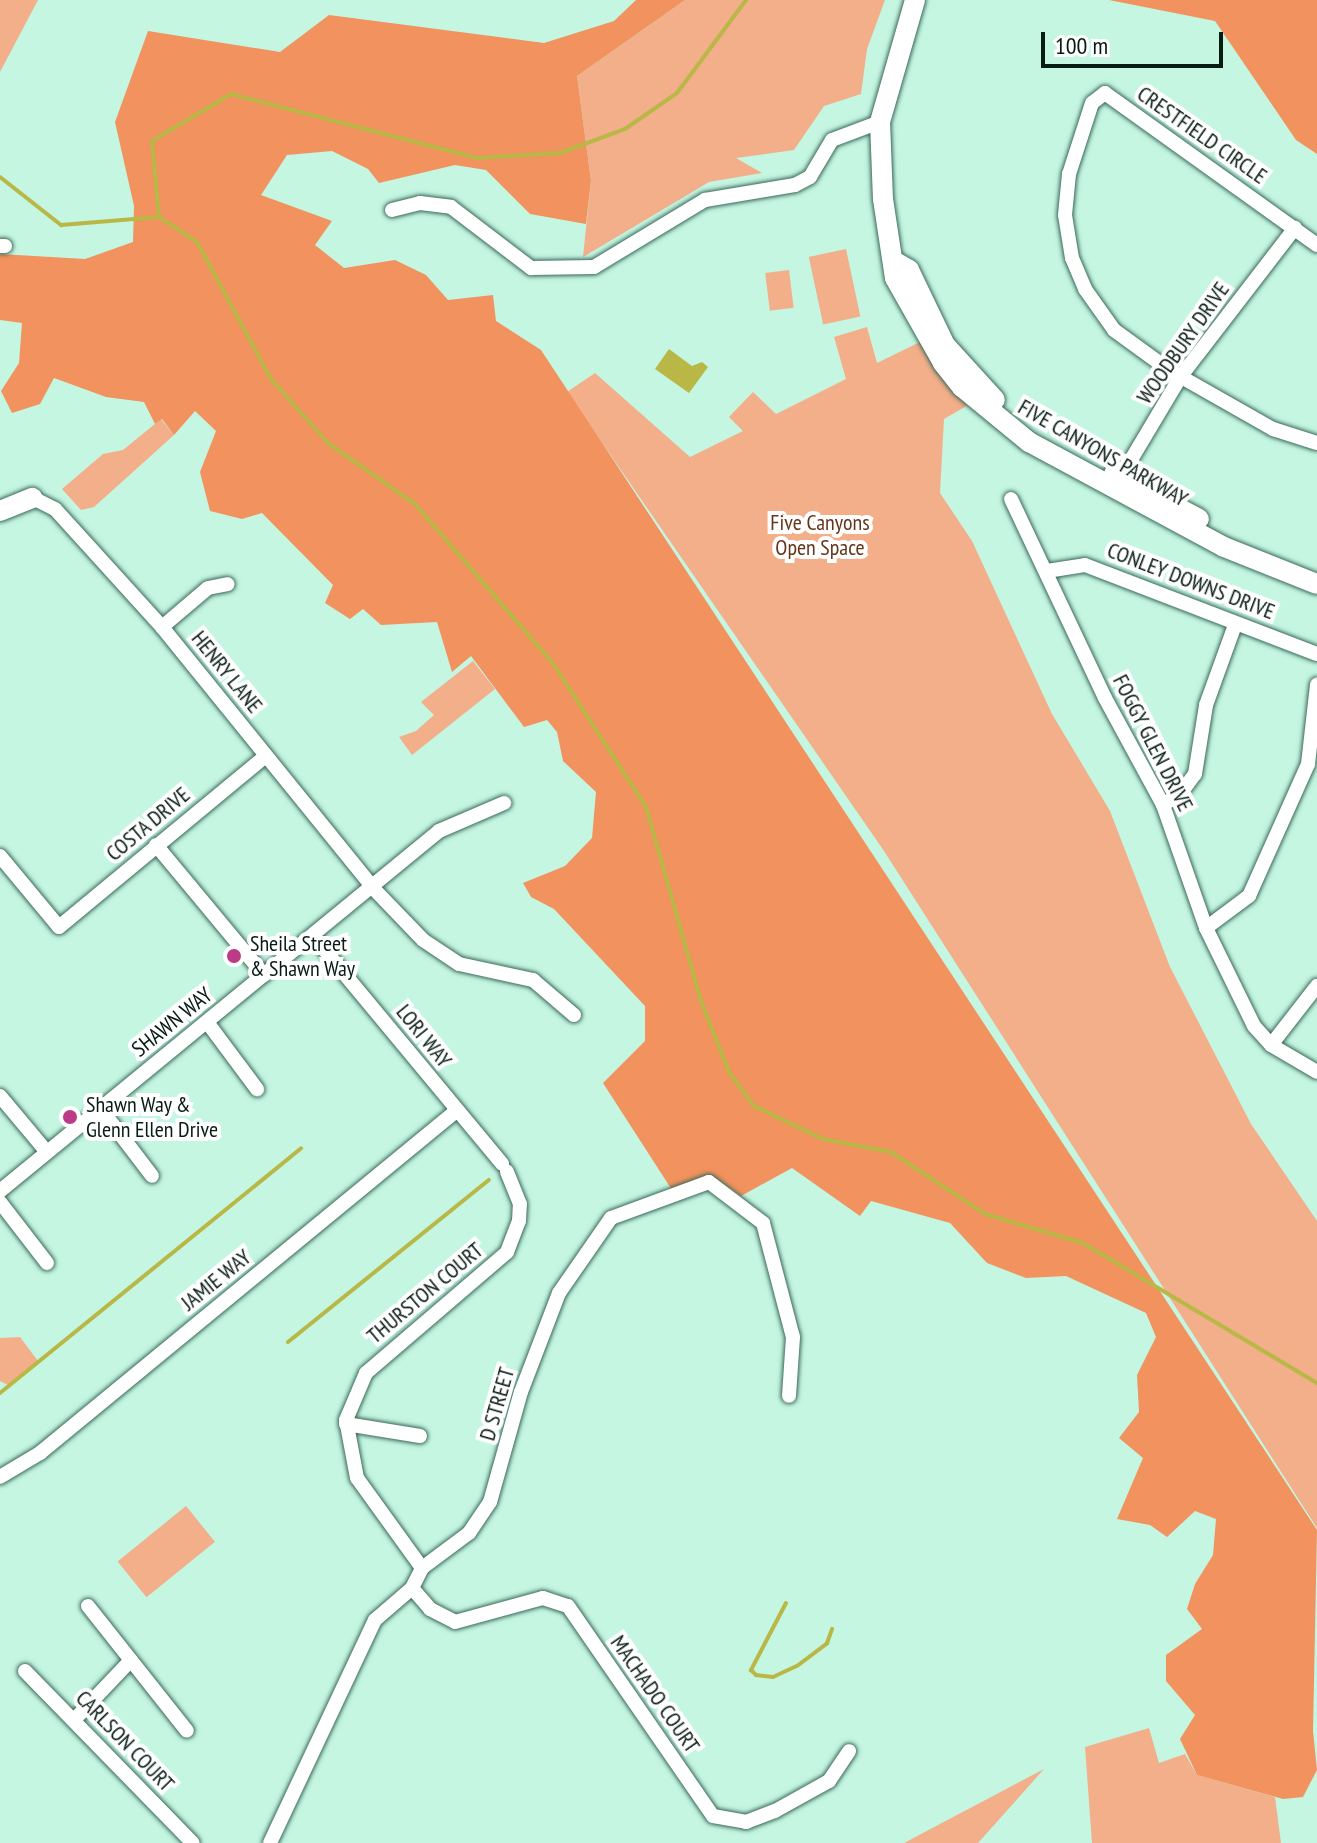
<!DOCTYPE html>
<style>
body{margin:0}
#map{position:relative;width:1317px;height:1843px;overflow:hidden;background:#c4f6e2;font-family:"PT Sans Narrow",sans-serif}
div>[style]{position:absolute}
.green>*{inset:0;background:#f3ae8a;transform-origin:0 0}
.forest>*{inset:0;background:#f2925e}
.water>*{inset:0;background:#b9b746}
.stream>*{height:4px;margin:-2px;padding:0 2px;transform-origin:2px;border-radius:2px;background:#b9b746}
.roads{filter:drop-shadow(0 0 2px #3b6959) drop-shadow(0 0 2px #3b6959)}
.street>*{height:14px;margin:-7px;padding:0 7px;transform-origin:7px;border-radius:7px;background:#fff}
.secondary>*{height:20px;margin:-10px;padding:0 10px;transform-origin:10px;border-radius:10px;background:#fff}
.dots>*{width:22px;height:22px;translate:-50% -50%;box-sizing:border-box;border:4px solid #fff;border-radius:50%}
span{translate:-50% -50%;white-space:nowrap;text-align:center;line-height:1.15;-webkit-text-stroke:8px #fff;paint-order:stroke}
.street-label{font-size:22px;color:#081b14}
.park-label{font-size:22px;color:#65351a}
.poi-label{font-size:22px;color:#081b14}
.left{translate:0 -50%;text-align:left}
.scale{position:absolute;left:1041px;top:32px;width:182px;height:36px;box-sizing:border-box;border:4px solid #081b14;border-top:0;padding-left:10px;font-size:24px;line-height:28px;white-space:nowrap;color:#081b14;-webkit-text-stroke:6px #fff;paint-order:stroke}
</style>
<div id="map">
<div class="green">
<i style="clip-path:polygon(0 0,38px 0,0 72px)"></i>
<i style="clip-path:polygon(685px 0,885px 0,867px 49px,861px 94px,824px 106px,794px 150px,736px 158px,762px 173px,709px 182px,583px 257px,591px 181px,577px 76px)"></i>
<i style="left:846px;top:249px;width:69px;height:38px;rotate:78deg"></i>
<i style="left:789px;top:270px;width:38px;height:24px;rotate:83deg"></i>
<i style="clip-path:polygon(867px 327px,877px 363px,926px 339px,977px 400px,944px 419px,940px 493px,972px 541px,1052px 714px,1110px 811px,1170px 967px,1251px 1124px,1317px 1221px,1317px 1528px,884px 851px,567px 392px,595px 373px,690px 457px,743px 431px,729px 417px,753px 392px,776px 414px,846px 379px,834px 337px)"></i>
<i style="clip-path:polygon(161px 419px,174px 435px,94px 507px,81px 510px,62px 489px,103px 454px,123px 450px)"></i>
<i style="clip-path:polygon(473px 661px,495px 689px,412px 755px,399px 737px,416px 731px,434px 715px,421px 702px)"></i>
<i style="clip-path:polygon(20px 1337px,38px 1361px,8px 1385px,0 1381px,0 1338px)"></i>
<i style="left:186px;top:1506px;width:46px;height:88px;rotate:51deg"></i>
<i style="clip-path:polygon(1149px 1728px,1159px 1763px,1185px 1754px,1197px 1775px,1275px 1797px,1281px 1843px,1092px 1843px,1085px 1747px)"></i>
<i style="clip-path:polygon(1044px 1769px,978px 1843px,904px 1843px)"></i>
</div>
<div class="forest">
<i style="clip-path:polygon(636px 0,685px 0,577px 76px,591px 181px,586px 224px,530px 214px,486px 170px,455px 165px,379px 183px,368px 169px,332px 151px,287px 155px,261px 195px,332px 221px,315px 245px,344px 268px,395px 260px,426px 275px,448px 300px,493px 295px,496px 321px,541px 350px,1317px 1530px,1313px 1731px,1317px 1770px,1303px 1797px,1283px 1799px,1197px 1775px,1180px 1739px,1195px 1715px,1166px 1681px,1166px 1655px,1202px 1629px,1187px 1609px,1195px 1584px,1213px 1555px,1216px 1519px,1195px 1511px,1167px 1537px,1150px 1525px,1117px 1519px,1143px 1458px,1119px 1438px,1139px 1412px,1137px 1375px,1156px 1337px,1146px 1313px,1066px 1276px,1026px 1278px,987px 1263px,950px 1223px,871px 1201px,860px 1216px,792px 1168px,741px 1196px,712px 1176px,672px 1190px,603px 1083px,645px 1041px,645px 1006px,554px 909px,531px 897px,523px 883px,565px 866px,592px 838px,596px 792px,563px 761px,557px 732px,547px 720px,524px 727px,471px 656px,452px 672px,437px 622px,381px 625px,363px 609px,350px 619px,325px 603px,333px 585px,262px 513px,242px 519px,210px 511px,200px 472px,216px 431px,195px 411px,174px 435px,162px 419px,155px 424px,144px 402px,106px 397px,54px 378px,40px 404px,12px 413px,1px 391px,19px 363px,22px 323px,0 320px,0 254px,85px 259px,133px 242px,134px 206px,115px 122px,148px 31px,280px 52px,329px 15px,544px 43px,614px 21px)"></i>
<i style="clip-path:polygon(1109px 0,1317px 0,1317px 154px,1296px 140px,1215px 21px)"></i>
</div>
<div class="water">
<i style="clip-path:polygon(669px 349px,692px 366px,702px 362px,708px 367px,689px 393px,655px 369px)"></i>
</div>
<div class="stream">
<i style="left:0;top:177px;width:78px;rotate:38.2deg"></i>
<i style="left:61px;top:225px;width:98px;rotate:-4.7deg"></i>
<i style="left:159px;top:217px;width:45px;rotate:33.3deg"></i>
<i style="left:197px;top:242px;width:156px;rotate:61.6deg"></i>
<i style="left:271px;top:379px;width:86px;rotate:48.3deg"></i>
<i style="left:328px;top:443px;width:106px;rotate:35deg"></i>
<i style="left:415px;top:504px;width:209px;rotate:49.1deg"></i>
<i style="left:552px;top:662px;width:173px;rotate:57deg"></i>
<i style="left:646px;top:807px;width:202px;rotate:74.2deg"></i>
<i style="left:701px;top:1001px;width:76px;rotate:68.5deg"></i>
<i style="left:729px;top:1072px;width:42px;rotate:53.7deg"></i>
<i style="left:754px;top:1106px;width:76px;rotate:25.6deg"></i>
<i style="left:823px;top:1139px;width:69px;rotate:10.8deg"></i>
<i style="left:891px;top:1152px;width:113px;rotate:33.4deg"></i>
<i style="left:985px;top:1214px;width:102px;rotate:16.5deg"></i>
<i style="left:1083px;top:1243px;width:273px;rotate:30.9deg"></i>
<i style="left:159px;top:217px;width:76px;rotate:-95.3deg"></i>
<i style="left:152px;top:141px;width:92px;rotate:-30.7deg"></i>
<i style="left:231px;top:94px;width:254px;rotate:14.6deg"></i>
<i style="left:477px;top:158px;width:83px;rotate:-3.4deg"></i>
<i style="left:560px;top:153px;width:69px;rotate:-20.3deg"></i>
<i style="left:625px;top:129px;width:63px;rotate:-34.7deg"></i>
<i style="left:677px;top:93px;width:116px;rotate:-53.4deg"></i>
<i style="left:288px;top:1342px;width:258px;rotate:-38.9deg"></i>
<i style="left:0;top:1393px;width:388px;rotate:-39.1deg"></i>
<i style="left:786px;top:1603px;width:76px;rotate:117.6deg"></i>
<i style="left:751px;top:1670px;width:7px;rotate:45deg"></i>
<i style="left:756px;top:1675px;width:17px;rotate:7deg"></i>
<i style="left:773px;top:1677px;width:26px;rotate:-25deg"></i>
<i style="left:797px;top:1666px;width:38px;rotate:-37deg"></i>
<i style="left:827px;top:1643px;width:15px;rotate:-70deg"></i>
</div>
<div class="roads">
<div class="street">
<i style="left:392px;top:210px;width:29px;rotate:-14deg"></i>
<i style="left:420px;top:203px;width:31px;rotate:7deg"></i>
<i style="left:451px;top:207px;width:101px;rotate:37.3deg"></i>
<i style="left:531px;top:268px;width:63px;rotate:-0.9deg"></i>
<i style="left:594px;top:267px;width:130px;rotate:-31.1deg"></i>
<i style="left:705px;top:200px;width:91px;rotate:-9.5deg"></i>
<i style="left:795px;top:185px;width:17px;rotate:-28deg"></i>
<i style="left:810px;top:177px;width:43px;rotate:-59.3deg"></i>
<i style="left:832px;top:140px;width:51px;rotate:-20.6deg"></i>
<i style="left:1317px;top:245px;width:261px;rotate:-144.4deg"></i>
<i style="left:1105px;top:93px;width:16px;rotate:142deg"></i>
<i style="left:1092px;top:103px;width:75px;rotate:107.9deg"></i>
<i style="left:1069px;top:174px;width:41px;rotate:95.6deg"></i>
<i style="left:1065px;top:215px;width:44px;rotate:80.8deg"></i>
<i style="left:1072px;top:258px;width:34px;rotate:67deg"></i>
<i style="left:1085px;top:289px;width:50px;rotate:54.7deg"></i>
<i style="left:1114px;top:330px;width:68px;rotate:36deg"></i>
<i style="left:1169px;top:370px;width:120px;rotate:29.6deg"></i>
<i style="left:1273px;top:429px;width:46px;rotate:17.7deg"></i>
<i style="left:0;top:246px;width:5px"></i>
<i style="left:1116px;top:485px;width:127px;rotate:-59.2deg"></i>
<i style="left:1181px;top:376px;width:187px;rotate:-52.4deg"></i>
<i style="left:33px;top:498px;width:25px;rotate:27deg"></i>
<i style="left:55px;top:509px;width:159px;rotate:47.8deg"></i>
<i style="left:162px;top:627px;width:336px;rotate:51deg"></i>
<i style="left:373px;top:888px;width:72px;rotate:46.1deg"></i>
<i style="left:423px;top:940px;width:43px;rotate:33.7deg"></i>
<i style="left:459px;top:964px;width:76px;rotate:12.2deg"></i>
<i style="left:533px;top:980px;width:54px;rotate:40.5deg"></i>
<i style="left:1011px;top:499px;width:220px;rotate:64.7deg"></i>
<i style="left:1105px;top:698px;width:122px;rotate:61.5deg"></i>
<i style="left:1163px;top:805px;width:130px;rotate:70.7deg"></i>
<i style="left:1206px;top:928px;width:109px;rotate:63.9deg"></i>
<i style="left:1254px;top:1026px;width:25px;rotate:48deg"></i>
<i style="left:1271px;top:1045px;width:53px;rotate:30.4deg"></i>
<i style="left:1047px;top:571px;width:38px;rotate:-9deg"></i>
<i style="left:1085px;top:565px;width:248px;rotate:21deg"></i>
<i style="left:162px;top:627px;width:60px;rotate:-40.3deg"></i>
<i style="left:208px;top:588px;width:20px;rotate:-11deg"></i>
<i style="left:1163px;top:805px;width:22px;rotate:-34deg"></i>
<i style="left:1181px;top:793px;width:24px;rotate:-54deg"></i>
<i style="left:1195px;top:774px;width:70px;rotate:-80.9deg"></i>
<i style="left:1206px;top:705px;width:85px;rotate:-70.1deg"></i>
<i style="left:156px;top:845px;width:169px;rotate:50.3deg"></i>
<i style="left:0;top:856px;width:92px;rotate:50.3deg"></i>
<i style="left:59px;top:927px;width:268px;rotate:-39.6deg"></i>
<i style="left:1206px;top:928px;width:54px;rotate:-36.7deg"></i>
<i style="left:1249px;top:896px;width:145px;rotate:-65.9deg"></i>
<i style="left:1308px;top:764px;width:80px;rotate:-83.5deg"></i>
<i style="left:313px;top:936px;width:296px;rotate:50.3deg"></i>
<i style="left:207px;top:1022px;width:84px;rotate:53.3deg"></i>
<i style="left:1271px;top:1045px;width:75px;rotate:-52.1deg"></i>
<i style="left:0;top:1096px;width:73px;rotate:50deg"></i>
<i style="left:101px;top:1109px;width:84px;rotate:52.7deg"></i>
<i style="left:0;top:1191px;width:568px;rotate:-39.35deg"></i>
<i style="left:439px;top:831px;width:71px;rotate:-23.3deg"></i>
<i style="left:0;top:1202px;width:77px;rotate:52.4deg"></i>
<i style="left:346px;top:1424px;width:75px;rotate:9.2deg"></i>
<i style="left:0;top:1477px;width:47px;rotate:-31deg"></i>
<i style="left:40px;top:1453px;width:539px;rotate:-39.42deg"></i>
<i style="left:422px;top:1568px;width:111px;rotate:-125.8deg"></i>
<i style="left:357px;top:1478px;width:59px;rotate:-100.7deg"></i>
<i style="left:346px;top:1420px;width:51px;rotate:-66.9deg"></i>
<i style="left:366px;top:1373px;width:186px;rotate:-40.6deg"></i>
<i style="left:507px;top:1252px;width:33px;rotate:-69deg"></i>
<i style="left:519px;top:1221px;width:17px;rotate:-87deg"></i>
<i style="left:520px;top:1204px;width:35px;rotate:-112deg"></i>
<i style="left:412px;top:1588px;width:28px;rotate:49deg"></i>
<i style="left:430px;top:1609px;width:28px;rotate:27deg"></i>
<i style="left:455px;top:1622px;width:91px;rotate:-15.3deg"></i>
<i style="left:543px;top:1598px;width:26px;rotate:18deg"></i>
<i style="left:568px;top:1606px;width:255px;rotate:55.4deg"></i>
<i style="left:713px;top:1816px;width:34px;rotate:10deg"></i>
<i style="left:746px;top:1822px;width:31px;rotate:-21deg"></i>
<i style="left:775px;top:1811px;width:62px;rotate:-29.1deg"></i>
<i style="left:829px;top:1781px;width:36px;rotate:-56deg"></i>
<i style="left:88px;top:1606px;width:159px;rotate:51.6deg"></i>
<i style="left:25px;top:1671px;width:240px;rotate:45.7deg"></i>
<i style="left:75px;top:1719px;width:81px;rotate:-46.5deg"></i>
<i style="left:270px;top:1843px;width:246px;rotate:-64.8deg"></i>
<i style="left:375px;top:1620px;width:49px;rotate:-40.9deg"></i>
<i style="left:412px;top:1588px;width:22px;rotate:-63deg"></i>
<i style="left:422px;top:1568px;width:59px;rotate:-36.7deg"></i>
<i style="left:469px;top:1533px;width:37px;rotate:-56deg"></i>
<i style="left:490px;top:1502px;width:114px;rotate:-74.3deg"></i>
<i style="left:521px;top:1392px;width:106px;rotate:-69deg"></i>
<i style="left:559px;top:1293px;width:91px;rotate:-55.3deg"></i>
<i style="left:611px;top:1218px;width:104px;rotate:-20.2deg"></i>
<i style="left:709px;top:1182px;width:68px;rotate:37.2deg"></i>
<i style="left:763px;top:1223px;width:118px;rotate:75.3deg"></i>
<i style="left:793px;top:1337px;width:59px;rotate:93.9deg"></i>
</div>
<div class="secondary">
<i style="left:915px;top:0;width:127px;rotate:106deg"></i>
<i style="left:880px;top:122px;width:77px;rotate:87.8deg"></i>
<i style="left:883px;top:199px;width:80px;rotate:81.4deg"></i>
<i style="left:895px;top:278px;width:98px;rotate:60.5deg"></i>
<i style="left:943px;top:363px;width:31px;rotate:52deg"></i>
<i style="left:962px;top:387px;width:87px;rotate:39.4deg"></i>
<i style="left:1029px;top:442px;width:221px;rotate:28.3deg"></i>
<i style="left:1224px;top:547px;width:100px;rotate:21.7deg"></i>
<i style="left:897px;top:263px;width:14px;rotate:30deg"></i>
<i style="left:909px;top:270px;width:83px;rotate:64.4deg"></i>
<i style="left:945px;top:345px;width:74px;rotate:47.7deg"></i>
<i style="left:1114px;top:474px;width:96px;rotate:27.9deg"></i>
<i style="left:0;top:511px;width:35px;rotate:-22deg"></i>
</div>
</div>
<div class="dots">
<i style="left:234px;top:956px;background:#bb3b86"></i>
<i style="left:70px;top:1117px;background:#bb3b86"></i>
</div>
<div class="street-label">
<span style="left:1202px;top:135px;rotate:35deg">CRESTFIELD CIRCLE</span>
<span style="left:1183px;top:343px;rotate:-55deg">WOODBURY DRIVE</span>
<span style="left:1103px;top:453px;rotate:30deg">FIVE CANYONS PARKWAY</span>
<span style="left:1191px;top:581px;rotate:21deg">CONLEY DOWNS DRIVE</span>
<span style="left:227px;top:672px;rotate:51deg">HENRY LANE</span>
<span style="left:1153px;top:743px;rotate:63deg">FOGGY GLEN DRIVE</span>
<span style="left:148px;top:824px;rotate:-40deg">COSTA DRIVE</span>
<span style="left:172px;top:1022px;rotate:-39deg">SHAWN WAY</span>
<span style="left:424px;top:1036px;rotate:51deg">LORI WAY</span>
<span style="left:216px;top:1280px;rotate:-39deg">JAMIE WAY</span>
<span style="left:425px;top:1293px;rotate:-40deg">THURSTON COURT</span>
<span style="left:497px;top:1404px;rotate:-74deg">D STREET</span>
<span style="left:655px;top:1694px;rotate:55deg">MACHADO COURT</span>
<span style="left:125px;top:1741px;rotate:46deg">CARLSON COURT</span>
</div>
<div class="park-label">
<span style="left:820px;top:535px">Five Canyons<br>Open Space</span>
</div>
<div class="poi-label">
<span class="left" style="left:250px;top:956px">Sheila Street<br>&amp; Shawn Way</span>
<span class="left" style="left:86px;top:1117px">Shawn Way &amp;<br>Glenn Ellen Drive</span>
</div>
<div class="scale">100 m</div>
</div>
